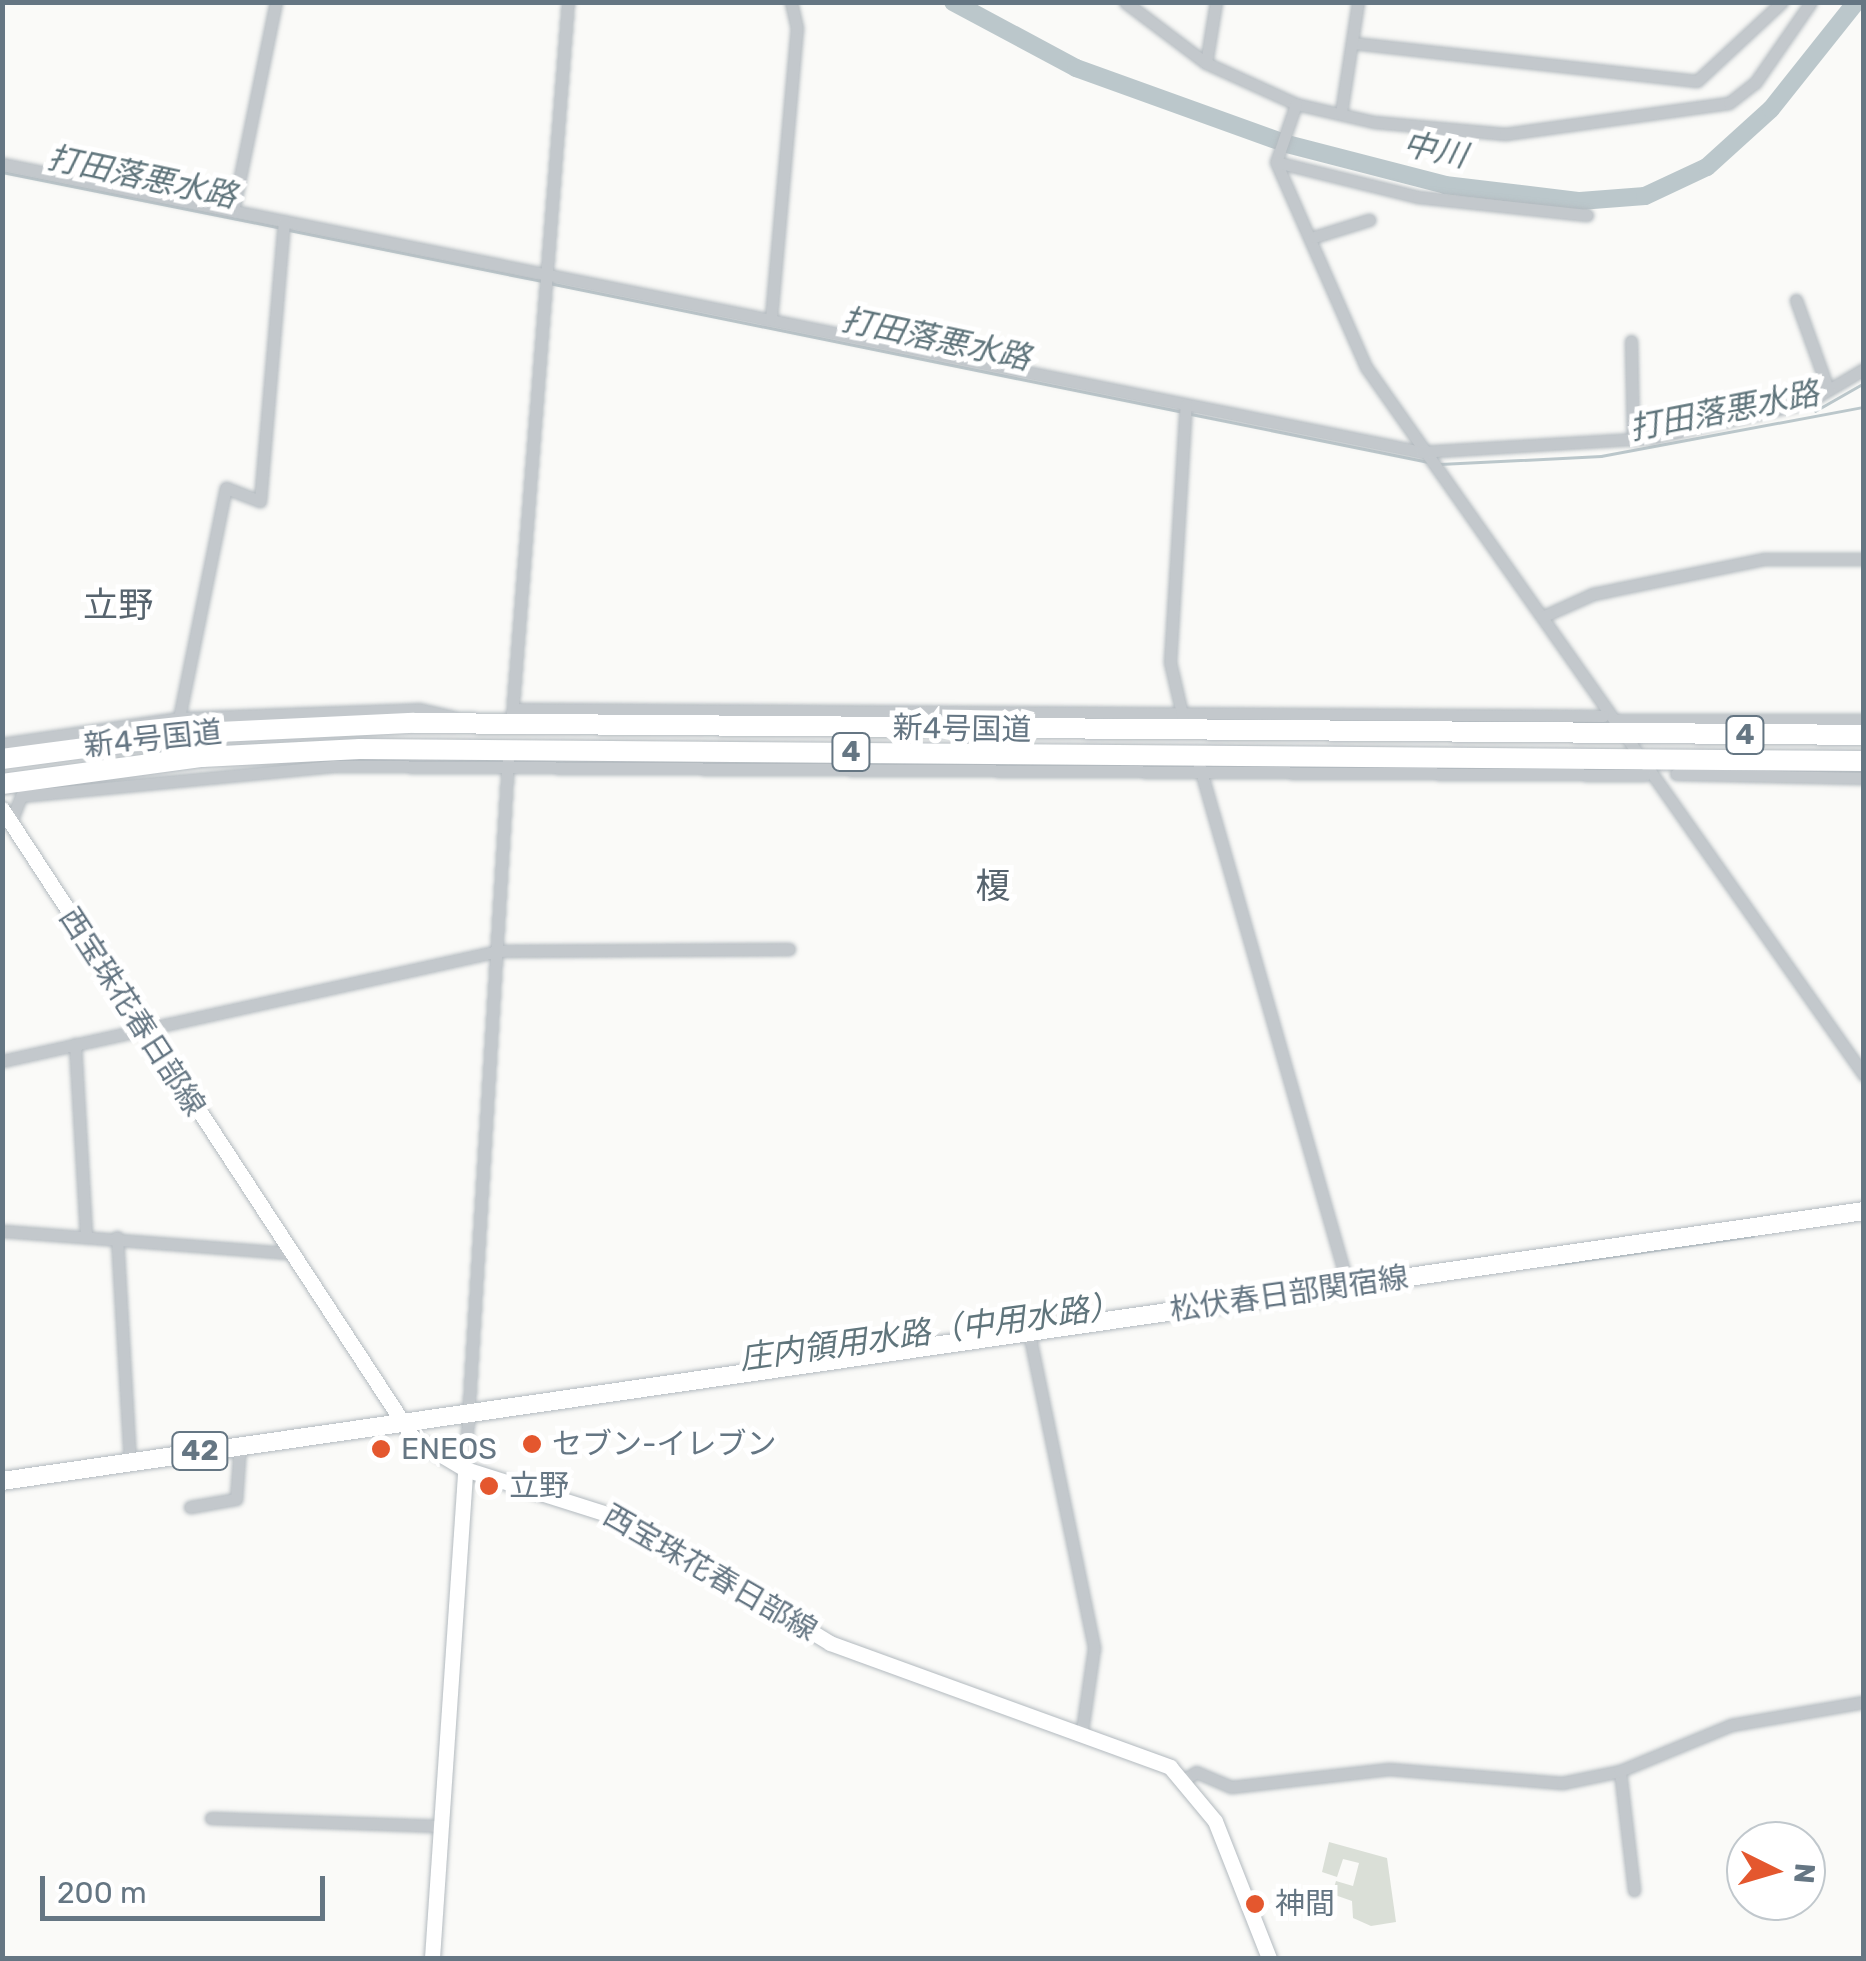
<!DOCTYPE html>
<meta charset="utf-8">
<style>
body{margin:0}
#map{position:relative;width:1866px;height:1961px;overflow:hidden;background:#fafaf8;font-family:Rubik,"Noto Sans JP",sans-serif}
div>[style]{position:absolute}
.green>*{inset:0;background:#dadfd7}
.stream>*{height:2.5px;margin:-1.25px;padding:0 1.25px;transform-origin:1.25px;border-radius:1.25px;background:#bbc7cb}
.river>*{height:18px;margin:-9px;padding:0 9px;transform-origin:9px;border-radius:9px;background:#bbc7cb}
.roads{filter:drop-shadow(0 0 2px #b3babf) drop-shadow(0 0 2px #b3babf)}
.street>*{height:11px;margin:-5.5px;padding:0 5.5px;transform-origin:5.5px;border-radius:5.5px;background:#c3c8cc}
.secondary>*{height:15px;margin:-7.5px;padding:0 7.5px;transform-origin:7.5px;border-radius:7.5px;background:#fff}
.primary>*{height:18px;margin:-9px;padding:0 9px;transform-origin:9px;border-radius:9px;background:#fff}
.highway>*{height:20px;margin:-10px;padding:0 10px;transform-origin:10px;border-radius:10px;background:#fff}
.dots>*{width:28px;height:28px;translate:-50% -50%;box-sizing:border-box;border:5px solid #fff;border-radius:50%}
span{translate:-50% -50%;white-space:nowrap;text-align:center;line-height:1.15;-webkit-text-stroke:10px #fff;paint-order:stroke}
.shield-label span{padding:2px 8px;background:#fff;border:2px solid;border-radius:8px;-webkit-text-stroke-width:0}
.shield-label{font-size:28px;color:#657683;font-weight:700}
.street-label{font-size:30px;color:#657683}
.poi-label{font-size:30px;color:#657683}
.left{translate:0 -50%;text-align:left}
.water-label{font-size:32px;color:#60757c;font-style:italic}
.quarter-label{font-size:35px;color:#57646e}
.frame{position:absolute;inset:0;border:5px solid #657683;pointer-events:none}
.north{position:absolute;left:1726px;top:1821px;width:100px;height:100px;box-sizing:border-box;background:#fff;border:2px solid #c1c8cd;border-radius:50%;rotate:95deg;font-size:28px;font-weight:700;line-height:40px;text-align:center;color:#657683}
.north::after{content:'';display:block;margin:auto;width:35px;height:45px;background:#e4572e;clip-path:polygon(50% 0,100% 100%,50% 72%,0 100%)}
.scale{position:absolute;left:40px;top:1876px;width:285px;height:45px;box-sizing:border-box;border:5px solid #657683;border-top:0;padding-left:12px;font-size:30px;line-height:35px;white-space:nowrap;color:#657683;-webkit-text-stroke:8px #fff;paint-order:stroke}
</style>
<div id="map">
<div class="green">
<i style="clip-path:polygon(1329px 1842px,1387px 1858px,1396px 1922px,1371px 1926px,1353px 1918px,1352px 1901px,1332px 1894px,1336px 1881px,1353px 1886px,1359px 1863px,1343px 1859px,1337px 1877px,1322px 1872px)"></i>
</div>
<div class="stream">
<i style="left:2px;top:172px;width:285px;rotate:11.3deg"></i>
<i style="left:289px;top:230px;width:257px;rotate:11.4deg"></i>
<i style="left:549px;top:283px;width:647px;rotate:11.5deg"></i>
<i style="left:1815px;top:411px;width:56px;rotate:-29.7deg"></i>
<i style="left:1191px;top:414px;width:242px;rotate:11.4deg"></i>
<i style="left:1440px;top:464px;width:161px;rotate:-2.8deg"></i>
<i style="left:1601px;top:456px;width:268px;rotate:-10.6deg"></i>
<i style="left:1558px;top:1264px;width:197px;rotate:-8.2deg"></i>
</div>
<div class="river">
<i style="left:953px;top:2px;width:140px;rotate:28.2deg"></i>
<i style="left:1076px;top:68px;width:224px;rotate:19.8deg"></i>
<i style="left:1287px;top:144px;width:163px;rotate:14.5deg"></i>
<i style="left:1445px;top:185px;width:136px;rotate:6.8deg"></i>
<i style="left:1580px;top:201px;width:65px;rotate:-4.4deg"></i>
<i style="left:1645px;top:196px;width:68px;rotate:-25.1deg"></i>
<i style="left:1707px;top:167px;width:86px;rotate:-42.2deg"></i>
<i style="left:1771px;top:109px;width:137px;rotate:-51.5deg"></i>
</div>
<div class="roads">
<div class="street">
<i style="left:1125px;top:2px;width:101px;rotate:37deg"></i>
<i style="left:1206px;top:63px;width:99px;rotate:24.5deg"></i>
<i style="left:1296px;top:104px;width:80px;rotate:13deg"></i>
<i style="left:1374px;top:122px;width:132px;rotate:5.2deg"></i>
<i style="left:1505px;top:134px;width:226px;rotate:-7.9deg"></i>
<i style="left:1729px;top:103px;width:33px;rotate:-38deg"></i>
<i style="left:1755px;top:83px;width:98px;rotate:-55.3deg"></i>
<i style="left:1353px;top:43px;width:346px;rotate:6.3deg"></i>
<i style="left:1697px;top:81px;width:116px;rotate:-42.9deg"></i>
<i style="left:1206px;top:63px;width:62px;rotate:-80.7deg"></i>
<i style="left:1296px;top:104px;width:61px;rotate:109deg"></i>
<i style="left:1276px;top:162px;width:224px;rotate:66.3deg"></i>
<i style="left:1366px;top:367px;width:866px;rotate:54.88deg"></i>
<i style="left:1341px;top:113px;width:112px;rotate:-81.3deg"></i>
<i style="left:1276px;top:162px;width:146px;rotate:13.8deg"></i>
<i style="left:1418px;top:197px;width:170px;rotate:6.1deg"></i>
<i style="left:2px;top:164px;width:1448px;rotate:11.47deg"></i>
<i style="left:1421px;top:452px;width:230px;rotate:-3.5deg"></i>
<i style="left:1651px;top:438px;width:161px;rotate:-12.9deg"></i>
<i style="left:1808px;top:402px;width:65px;rotate:-30.5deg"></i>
<i style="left:233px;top:211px;width:213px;rotate:-78.4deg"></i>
<i style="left:1314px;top:237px;width:58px;rotate:-17.2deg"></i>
<i style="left:1796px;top:300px;width:95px;rotate:70.2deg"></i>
<i style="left:771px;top:318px;width:291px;rotate:-84.9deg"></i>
<i style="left:797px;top:28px;width:27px;rotate:-103deg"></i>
<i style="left:1631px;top:341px;width:99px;rotate:88.8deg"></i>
<i style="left:1544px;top:616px;width:54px;rotate:-24.2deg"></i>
<i style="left:1593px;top:594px;width:175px;rotate:-11.6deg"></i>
<i style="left:1764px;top:559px;width:100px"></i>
<i style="left:513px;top:709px;width:1090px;rotate:0.37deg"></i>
<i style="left:512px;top:716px;width:716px;rotate:-85.52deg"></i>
<i style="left:179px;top:718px;width:235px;rotate:-78.5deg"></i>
<i style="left:226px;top:488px;width:36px;rotate:21deg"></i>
<i style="left:260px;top:501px;width:281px;rotate:-85.1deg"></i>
<i style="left:1183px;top:718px;width:57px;rotate:-103.1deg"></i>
<i style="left:1170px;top:662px;width:258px;rotate:-86.5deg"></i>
<i style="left:1616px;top:720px;width:248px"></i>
<i style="left:2px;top:744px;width:179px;rotate:-8.4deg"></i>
<i style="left:179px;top:718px;width:240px;rotate:-2.1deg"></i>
<i style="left:419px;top:709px;width:37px;rotate:13deg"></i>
<i style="left:1199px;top:764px;width:542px;rotate:74.04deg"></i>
<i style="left:1676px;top:774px;width:188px;rotate:1.2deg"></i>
<i style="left:11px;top:822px;width:28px;rotate:-69deg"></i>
<i style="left:21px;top:796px;width:314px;rotate:-5.5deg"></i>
<i style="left:334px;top:766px;width:1311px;rotate:0.39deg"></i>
<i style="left:75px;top:1044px;width:191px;rotate:86.7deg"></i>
<i style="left:2px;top:1061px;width:508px;rotate:-12.5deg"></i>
<i style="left:498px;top:951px;width:291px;rotate:-0.4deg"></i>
<i style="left:2px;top:1231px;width:286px;rotate:4.4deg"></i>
<i style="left:117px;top:1237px;width:224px;rotate:86.7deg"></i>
<i style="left:1029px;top:1333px;width:322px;rotate:78.3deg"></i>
<i style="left:1094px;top:1648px;width:83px;rotate:98.3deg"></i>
<i style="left:465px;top:1469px;width:710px;rotate:-86.53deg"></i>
<i style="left:190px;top:1507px;width:47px;rotate:-9.9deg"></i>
<i style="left:236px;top:1499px;width:54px;rotate:-85.8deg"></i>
<i style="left:1620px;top:1771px;width:120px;rotate:83.3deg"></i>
<i style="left:1185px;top:1779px;width:13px;rotate:-32deg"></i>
<i style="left:1196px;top:1772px;width:38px;rotate:23deg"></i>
<i style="left:1231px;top:1787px;width:159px;rotate:-6.5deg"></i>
<i style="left:1389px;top:1769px;width:174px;rotate:4.6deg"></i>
<i style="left:1562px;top:1783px;width:59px;rotate:-11.7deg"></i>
<i style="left:1620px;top:1771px;width:120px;rotate:-22.5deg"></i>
<i style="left:1731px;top:1725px;width:135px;rotate:-9.8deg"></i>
<i style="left:211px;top:1818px;width:230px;rotate:2deg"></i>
</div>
<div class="secondary">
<i style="left:2px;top:809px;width:751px;rotate:56.84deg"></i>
<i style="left:413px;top:1438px;width:61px;rotate:30.8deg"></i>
<i style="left:465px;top:1469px;width:175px;rotate:17.6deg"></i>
<i style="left:632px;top:1522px;width:232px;rotate:31.4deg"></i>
<i style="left:830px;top:1643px;width:362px;rotate:20deg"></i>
<i style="left:1170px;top:1767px;width:70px;rotate:50.2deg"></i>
<i style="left:1215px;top:1821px;width:147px;rotate:68.5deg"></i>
<i style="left:432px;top:1958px;width:490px;rotate:-86.1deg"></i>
</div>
<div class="primary">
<i style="left:2px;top:1481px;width:1881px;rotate:-8.25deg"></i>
</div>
<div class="highway">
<i style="left:2px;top:759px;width:198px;rotate:-7.6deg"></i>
<i style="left:198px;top:733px;width:216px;rotate:-2.7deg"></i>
<i style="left:414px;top:723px;width:1450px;rotate:0.47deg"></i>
<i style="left:2px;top:784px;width:202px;rotate:-7.7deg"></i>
<i style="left:202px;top:757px;width:158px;rotate:-2.9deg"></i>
<i style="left:360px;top:749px;width:1504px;rotate:0.46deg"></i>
</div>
</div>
<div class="dots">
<i style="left:532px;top:1444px;background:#e4572e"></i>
<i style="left:381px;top:1449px;background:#e4572e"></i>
<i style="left:489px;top:1486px;background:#e4572e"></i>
<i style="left:1255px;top:1904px;background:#e4572e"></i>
</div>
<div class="shield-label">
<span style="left:1745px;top:735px">4</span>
<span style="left:851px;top:752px">4</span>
<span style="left:200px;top:1451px">42</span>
</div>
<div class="street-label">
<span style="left:962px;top:729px;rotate:1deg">新4号国道</span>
<span style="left:153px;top:739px;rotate:-6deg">新4号国道</span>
<span style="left:132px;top:1012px;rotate:57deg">西宝珠花春日部線</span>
<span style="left:1289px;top:1294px;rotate:-8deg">松伏春日部関宿線</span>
<span style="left:710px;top:1573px;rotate:30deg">西宝珠花春日部線</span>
</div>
<div class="poi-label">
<span class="left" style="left:552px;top:1444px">セブン-イレブン</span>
<span class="left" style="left:401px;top:1449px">ENEOS</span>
<span class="left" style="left:509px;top:1486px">立野</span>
<span class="left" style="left:1275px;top:1904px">神間</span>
</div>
<div class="water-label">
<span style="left:1435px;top:150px;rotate:12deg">中川</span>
<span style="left:142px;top:177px;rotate:12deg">打田落悪水路</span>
<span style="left:936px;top:339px;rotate:12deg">打田落悪水路</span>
<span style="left:1724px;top:411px;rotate:-11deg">打田落悪水路</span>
<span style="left:930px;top:1332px;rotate:-8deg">庄内領用水路（中用水路）</span>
</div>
<div class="quarter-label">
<span style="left:118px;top:605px">立野</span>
<span style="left:993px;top:886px">榎</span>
</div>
<div class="frame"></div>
<div class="north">N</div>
<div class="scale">200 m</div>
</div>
